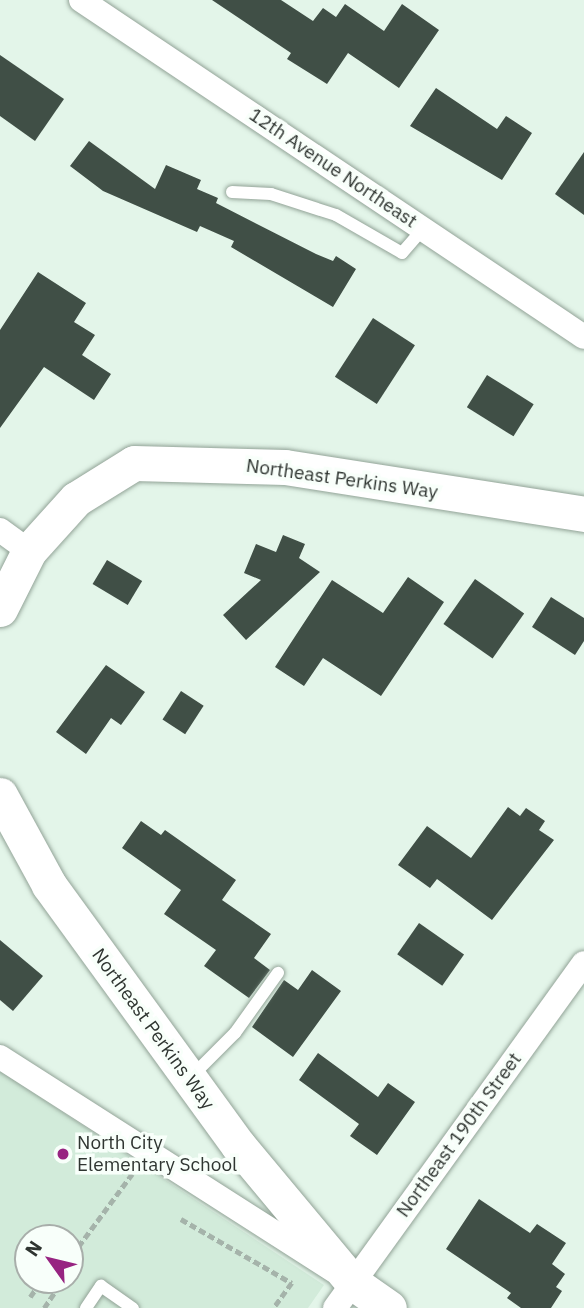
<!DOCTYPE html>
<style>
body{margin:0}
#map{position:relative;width:584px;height:1308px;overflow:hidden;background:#e3f5e9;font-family:"IBM Plex Sans",sans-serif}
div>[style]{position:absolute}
.built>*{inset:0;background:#d2ebda}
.building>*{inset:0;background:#404f46;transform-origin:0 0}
.path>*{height:4.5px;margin-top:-2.25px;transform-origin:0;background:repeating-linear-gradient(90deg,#a5b3aa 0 7px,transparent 0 10.5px)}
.roads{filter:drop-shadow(0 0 2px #92a397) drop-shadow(0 0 2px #92a397)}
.lane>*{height:12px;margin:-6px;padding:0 6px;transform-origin:6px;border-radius:6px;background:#fff}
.street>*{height:24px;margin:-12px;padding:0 12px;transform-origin:12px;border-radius:12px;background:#fff}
.secondary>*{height:35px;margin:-17.5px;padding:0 17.5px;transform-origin:17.5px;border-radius:17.5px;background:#fff}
.dots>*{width:19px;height:19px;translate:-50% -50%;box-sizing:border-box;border:4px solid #f8fffa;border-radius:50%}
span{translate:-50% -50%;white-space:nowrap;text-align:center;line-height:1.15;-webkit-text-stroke:7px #f8fffa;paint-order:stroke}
.street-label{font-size:19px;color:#2f3531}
.poi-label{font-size:19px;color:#2f3531}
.left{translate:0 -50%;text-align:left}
.north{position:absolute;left:14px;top:1224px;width:70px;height:70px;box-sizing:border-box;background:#f8fffa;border:2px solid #a8aeaa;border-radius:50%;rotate:304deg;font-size:19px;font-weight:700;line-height:28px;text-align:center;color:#2f3531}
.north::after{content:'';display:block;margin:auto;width:24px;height:32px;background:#972481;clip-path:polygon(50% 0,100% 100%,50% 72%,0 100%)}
</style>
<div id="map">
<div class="built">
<i style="clip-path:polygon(evenodd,0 1071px,324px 1285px,308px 1308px,0 1308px,0 1071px,28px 1238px,70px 1238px,70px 1280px,28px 1280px,28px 1238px)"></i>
</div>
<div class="building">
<i style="clip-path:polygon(212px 0,281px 0,313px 21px,323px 8px,336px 17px,345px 4px,384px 31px,402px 4px,439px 30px,399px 88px,348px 53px,327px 84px,287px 59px,291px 53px)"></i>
<i style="clip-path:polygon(0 55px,64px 99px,35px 141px,0 116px)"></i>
<i style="clip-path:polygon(436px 88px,497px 129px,506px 116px,532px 133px,502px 180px,410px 126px)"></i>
<i style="clip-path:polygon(89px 141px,155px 189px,166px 165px,201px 180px,197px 189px,218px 198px,216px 203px,316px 254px,333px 261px,336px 256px,356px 269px,333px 307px,231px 247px,234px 241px,200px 226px,197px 232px,103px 191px,70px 166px)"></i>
<i style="clip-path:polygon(584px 152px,584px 215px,555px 194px)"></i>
<i style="clip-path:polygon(38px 272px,86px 303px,74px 322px,95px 335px,82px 355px,111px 374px,94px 400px,44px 367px,0 428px,0 330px)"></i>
<i style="left:373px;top:318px;width:50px;height:70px;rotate:33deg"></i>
<i style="left:487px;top:375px;width:55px;height:38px;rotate:32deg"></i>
<i style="clip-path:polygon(283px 535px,305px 544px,299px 558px,320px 572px,246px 640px,223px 615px,261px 580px,244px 573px,256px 544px,276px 552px)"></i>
<i style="left:107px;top:560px;width:41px;height:28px;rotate:31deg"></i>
<i style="clip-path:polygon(408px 577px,444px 602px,381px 696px,323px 658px,304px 686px,275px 667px,332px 580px,383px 613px)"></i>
<i style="left:475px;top:579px;width:60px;height:55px;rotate:35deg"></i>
<i style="clip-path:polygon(551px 597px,584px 618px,584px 641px,575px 655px,532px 627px)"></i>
<i style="clip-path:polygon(106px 665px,145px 692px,121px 725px,111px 718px,86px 754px,56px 732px)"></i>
<i style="left:181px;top:691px;width:27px;height:34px;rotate:33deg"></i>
<i style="clip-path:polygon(508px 807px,520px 816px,526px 808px,545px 821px,539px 830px,554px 840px,492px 920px,437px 879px,430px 888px,398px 865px,427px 826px,471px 858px)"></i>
<i style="clip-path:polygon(141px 821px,161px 835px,165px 830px,236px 880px,222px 900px,271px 934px,254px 958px,270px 970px,249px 998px,204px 966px,216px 950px,164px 914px,181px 890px,122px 848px)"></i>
<i style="left:419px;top:923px;width:55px;height:38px;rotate:35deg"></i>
<i style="clip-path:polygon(0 940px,43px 976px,13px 1011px,0 1000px)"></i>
<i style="clip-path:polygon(312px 970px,341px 991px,293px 1057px,252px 1027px,284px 980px,298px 990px)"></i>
<i style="clip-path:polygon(318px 1053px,378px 1097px,388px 1083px,415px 1102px,377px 1155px,350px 1136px,359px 1124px,299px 1080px)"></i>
<i style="clip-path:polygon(479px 1199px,530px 1233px,537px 1224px,566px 1243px,552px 1264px,565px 1274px,556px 1287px,562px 1291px,551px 1308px,521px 1308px,507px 1298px,511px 1293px,446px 1249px)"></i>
</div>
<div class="path">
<i style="left:181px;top:1219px;width:128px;rotate:30deg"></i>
<i style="left:292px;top:1283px;width:31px;rotate:126deg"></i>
<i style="left:70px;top:1270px;width:9px;rotate:-54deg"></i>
<i style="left:75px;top:1263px;width:9px;rotate:-111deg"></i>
<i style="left:72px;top:1255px;width:101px;rotate:-53.5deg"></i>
<i style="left:30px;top:1297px;width:21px;rotate:-55deg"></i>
<i style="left:44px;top:1308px;width:34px;rotate:-56deg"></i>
</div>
<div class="roads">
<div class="lane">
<i style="left:232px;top:192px;width:39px;rotate:3deg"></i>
<i style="left:271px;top:194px;width:68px;rotate:17.9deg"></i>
<i style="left:336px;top:215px;width:76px;rotate:29.9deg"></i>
<i style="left:402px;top:253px;width:32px;rotate:-49deg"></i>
<i style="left:192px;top:1076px;width:61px;rotate:-45deg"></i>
<i style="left:235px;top:1033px;width:74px;rotate:-54.4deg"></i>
<i style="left:86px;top:1308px;width:27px;rotate:-56deg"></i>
<i style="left:101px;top:1286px;width:39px;rotate:35deg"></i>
</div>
<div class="street">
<i style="left:81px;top:0;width:605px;rotate:33.82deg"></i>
<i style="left:0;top:530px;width:36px;rotate:36deg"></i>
<i style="left:0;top:1057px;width:397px;rotate:32.6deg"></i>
<i style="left:335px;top:1308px;width:425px;rotate:-54.2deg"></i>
</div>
<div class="secondary">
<i style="left:0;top:609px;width:65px;rotate:-63.4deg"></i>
<i style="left:29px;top:551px;width:70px;rotate:-47.9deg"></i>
<i style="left:76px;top:499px;width:68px;rotate:-31.8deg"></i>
<i style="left:134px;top:463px;width:151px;rotate:1.5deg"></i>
<i style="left:285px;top:467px;width:303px;rotate:8.9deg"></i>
<i style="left:0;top:795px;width:102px;rotate:61.4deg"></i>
<i style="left:49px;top:885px;width:321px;rotate:54deg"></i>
<i style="left:238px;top:1145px;width:178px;rotate:50.2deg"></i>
<i style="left:352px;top:1282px;width:45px;rotate:35.1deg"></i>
</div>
</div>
<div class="dots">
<i style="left:63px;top:1154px;background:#972481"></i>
</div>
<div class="street-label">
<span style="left:333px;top:168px;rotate:34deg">12th Avenue Northeast</span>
<span style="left:342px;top:479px;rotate:8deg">Northeast Perkins Way</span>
<span style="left:153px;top:1029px;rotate:54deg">Northeast Perkins Way</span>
<span style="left:459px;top:1135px;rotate:-54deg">Northeast 190th Street</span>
</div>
<div class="poi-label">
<span class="left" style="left:77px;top:1154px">North City<br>Elementary School</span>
</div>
<div class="north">N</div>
</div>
